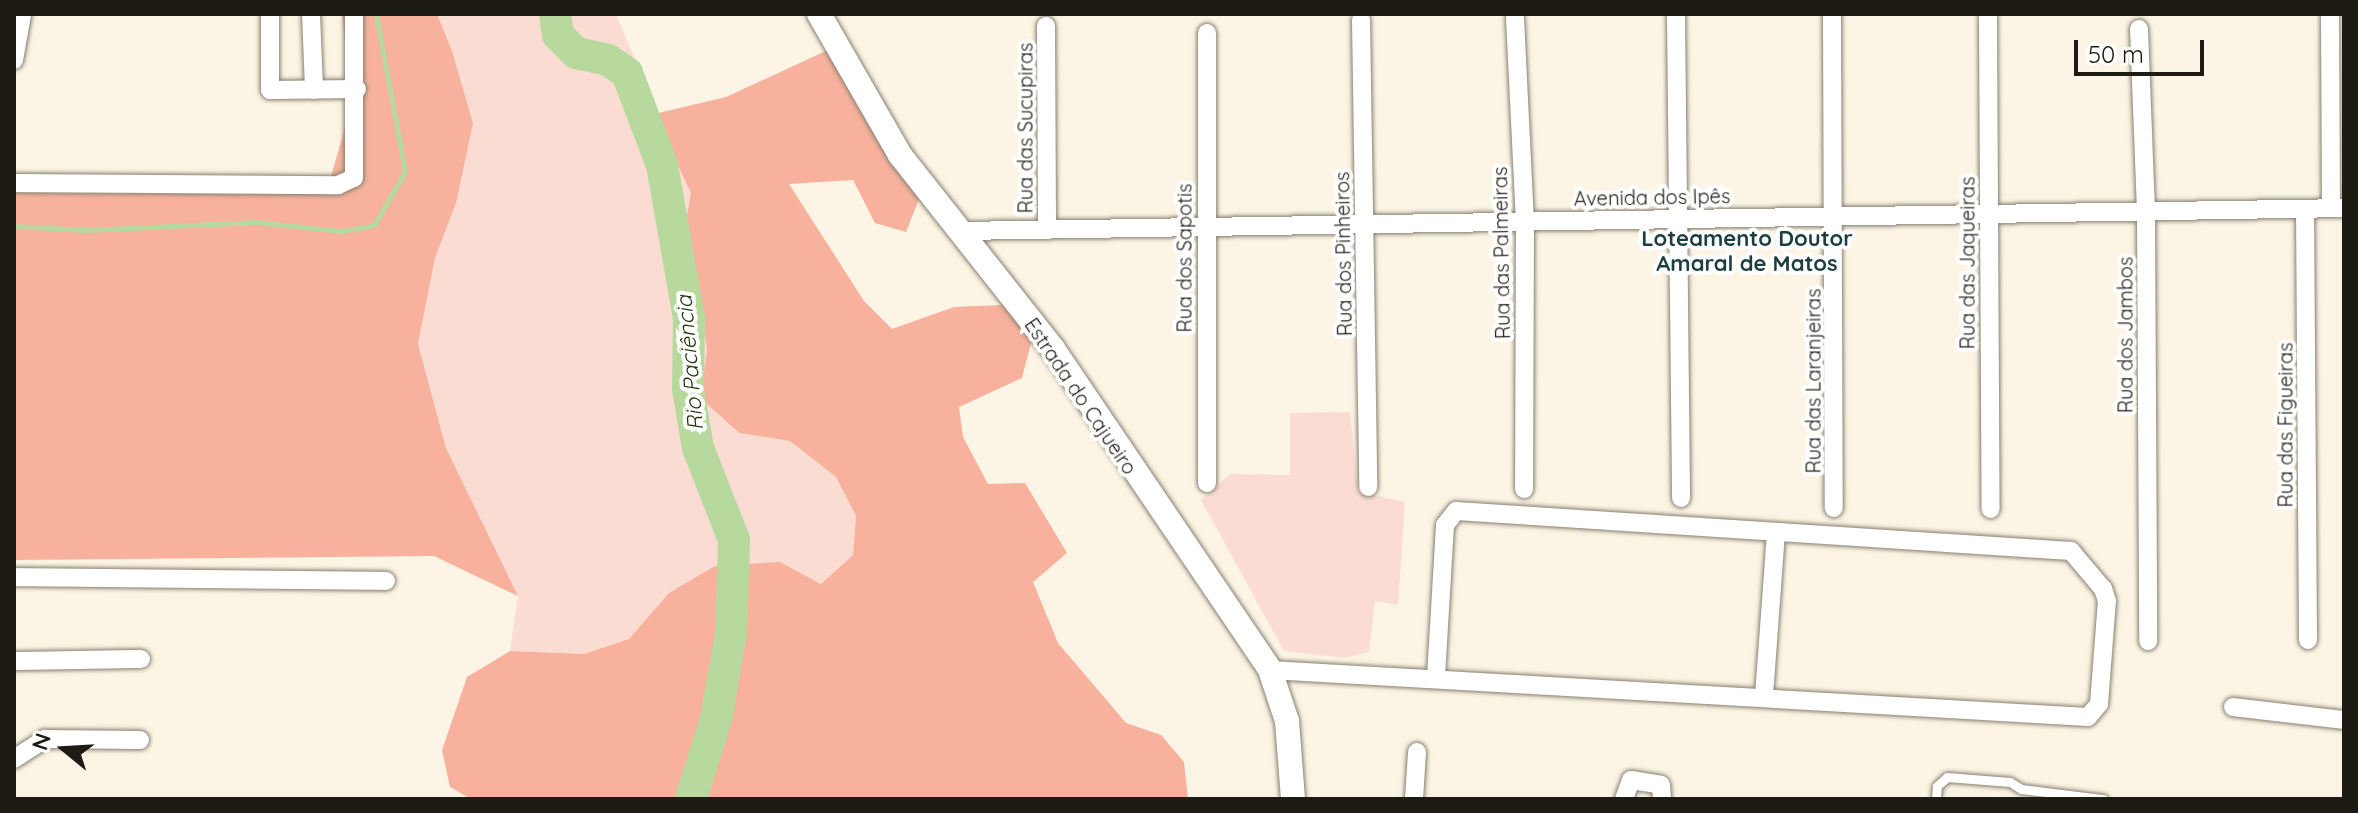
<!DOCTYPE html>
<meta charset="utf-8">
<style>
body{margin:0}
#map{position:relative;width:2358px;height:813px;overflow:hidden;background:#fcf4e4;font-family:Quicksand,sans-serif}
div>[style]{position:absolute}
.green>*{inset:0;background:#fadcd3}
.forest>*{inset:0;background:#f7b19c}
.stream>*{height:5px;margin:-2.5px;padding:0 2.5px;transform-origin:2.5px;border-radius:2.5px;background:#b7d99d}
.river>*{height:32px;margin:-16px;padding:0 16px;transform-origin:16px;border-radius:16px;background:#b7d99d}
.roads{filter:drop-shadow(0 0 2px #878072) drop-shadow(0 0 2px #878072)}
.service>*{height:9px;margin:-4.5px;padding:0 4.5px;transform-origin:4.5px;border-radius:4.5px;background:#fff}
.minor>*{height:18px;margin:-9px;padding:0 9px;transform-origin:9px;border-radius:9px;background:#fff}
.tertiary>*{height:24px;margin:-12px;padding:0 12px;transform-origin:12px;border-radius:12px;background:#fff}
span{translate:-50% -50%;white-space:nowrap;text-align:center;line-height:1.15;-webkit-text-stroke:8px #fff;paint-order:stroke}
.street-label{font-size:20px;color:#1e1b15}
.neighbourhood-label{font-size:22px;color:#1c3e41;font-weight:700}
.water-label{font-size:22px;color:#1e3308;font-style:italic}
.frame{position:absolute;inset:0;border:16px solid #1e1b15;pointer-events:none}
.north{position:absolute;left:24px;top:709px;width:80px;height:80px;-webkit-text-stroke:6px #fff;paint-order:stroke;rotate:288deg;font-size:22px;font-weight:700;line-height:32px;text-align:center;color:#1e1b15}
.north::after{content:'';display:block;margin:auto;width:28px;height:36px;background:#1e1b15;clip-path:polygon(50% 0,100% 100%,50% 72%,0 100%)}
.scale{position:absolute;left:2074px;top:40px;width:130px;height:36px;box-sizing:border-box;border:4px solid #1e1b15;border-top:0;padding-left:10px;font-size:24px;line-height:28px;white-space:nowrap;color:#1e1b15;-webkit-text-stroke:6px #fff;paint-order:stroke}
</style>
<div id="map">
<div class="green">
<i style="clip-path:polygon(437px 14px,616px 14px,691px 193px,684px 232px,701px 299px,707px 351px,700px 398px,738px 433px,790px 441px,836px 477px,856px 516px,853px 555px,821px 584px,780px 562px,669px 593px,630px 639px,584px 654px,510px 651px,518px 596px,446px 448px,418px 344px,435px 258px,456px 203px,452px 51px)"></i>
<i style="clip-path:polygon(1350px 412px,1358px 492px,1405px 502px,1398px 605px,1375px 601px,1369px 652px,1345px 658px,1284px 651px,1201px 500px,1230px 474px,1290px 475px,1290px 413px)"></i>
</div>
<div class="forest">
<i style="clip-path:polygon(342px 14px,437px 14px,452px 51px,473px 123px,456px 203px,435px 258px,418px 344px,446px 448px,518px 596px,434px 556px,14px 560px,14px 193px,326px 194px,352px 103px)"></i>
<i style="clip-path:polygon(830px 49px,919px 199px,906px 232px,875px 223px,853px 180px,789px 184px,864px 301px,892px 329px,954px 307px,1002px 305px,1033px 335px,1022px 378px,959px 407px,963px 437px,988px 484px,1025px 483px,1067px 553px,1033px 582px,1058px 643px,1126px 723px,1161px 735px,1184px 762px,1188px 799px,471px 799px,450px 787px,442px 750px,467px 677px,510px 651px,584px 654px,629px 639px,669px 593px,715px 566px,780px 562px,821px 584px,853px 555px,856px 516px,836px 477px,790px 441px,739px 433px,700px 398px,707px 351px,701px 299px,684px 232px,691px 193px,654px 114px,726px 97px)"></i>
</div>
<div class="stream">
<i style="left:14px;top:226px;width:72px;rotate:3.2deg"></i>
<i style="left:86px;top:230px;width:170px;rotate:-2.7deg"></i>
<i style="left:256px;top:222px;width:85px;rotate:6deg"></i>
<i style="left:341px;top:231px;width:34px;rotate:-10deg"></i>
<i style="left:374px;top:225px;width:61px;rotate:-59.7deg"></i>
<i style="left:405px;top:172px;width:161px;rotate:-100.4deg"></i>
</div>
<div class="river">
<i style="left:555px;top:14px;width:21px;rotate:82deg"></i>
<i style="left:558px;top:35px;width:25px;rotate:45deg"></i>
<i style="left:576px;top:53px;width:33px;rotate:12deg"></i>
<i style="left:608px;top:60px;width:23px;rotate:34deg"></i>
<i style="left:627px;top:73px;width:98px;rotate:69.2deg"></i>
<i style="left:662px;top:165px;width:155px;rotate:80deg"></i>
<i style="left:689px;top:318px;width:71px;rotate:90.8deg"></i>
<i style="left:688px;top:389px;width:60px;rotate:80.4deg"></i>
<i style="left:698px;top:448px;width:99px;rotate:68.6deg"></i>
<i style="left:734px;top:540px;width:93px;rotate:91.8deg"></i>
<i style="left:731px;top:633px;width:87px;rotate:99.9deg"></i>
<i style="left:716px;top:719px;width:84px;rotate:107.4deg"></i>
</div>
<div class="roads">
<div class="service">
<i style="left:1936px;top:799px;width:13px;rotate:-86deg"></i>
<i style="left:1937px;top:786px;width:13px;rotate:-42deg"></i>
<i style="left:1947px;top:777px;width:63px;rotate:4.5deg"></i>
<i style="left:2010px;top:782px;width:13px;rotate:32deg"></i>
<i style="left:2021px;top:789px;width:83px;rotate:7deg"></i>
</div>
<div class="minor">
<i style="left:270px;top:14px;width:76px;rotate:90deg"></i>
<i style="left:270px;top:90px;width:87px;rotate:-0.7deg"></i>
<i style="left:311px;top:14px;width:76px;rotate:87.7deg"></i>
<i style="left:1676px;top:14px;width:484px;rotate:89.4deg"></i>
<i style="left:1832px;top:14px;width:494px;rotate:89.8deg"></i>
<i style="left:2330px;top:14px;width:194px;rotate:89.7deg"></i>
<i style="left:1988px;top:17px;width:492px;rotate:89.7deg"></i>
<i style="left:1515px;top:18px;width:203px;rotate:87.2deg"></i>
<i style="left:1525px;top:221px;width:268px;rotate:90.2deg"></i>
<i style="left:1361px;top:20px;width:467px;rotate:89.1deg"></i>
<i style="left:1046px;top:26px;width:203px;rotate:89.7deg"></i>
<i style="left:2139px;top:29px;width:182px;rotate:87.8deg"></i>
<i style="left:2146px;top:211px;width:430px;rotate:89.7deg"></i>
<i style="left:1207px;top:33px;width:450px;rotate:90deg"></i>
<i style="left:14px;top:60px;width:46px;rotate:-79.9deg"></i>
<i style="left:14px;top:183px;width:324px;rotate:0.4deg"></i>
<i style="left:338px;top:185px;width:17px;rotate:-24deg"></i>
<i style="left:354px;top:178px;width:164px;rotate:-90deg"></i>
<i style="left:2305px;top:209px;width:431px;rotate:89.6deg"></i>
<i style="left:961px;top:231px;width:1383px;rotate:-0.95deg"></i>
<i style="left:14px;top:577px;width:372px;rotate:0.6deg"></i>
<i style="left:14px;top:661px;width:127px;rotate:-0.9deg"></i>
<i style="left:1270px;top:670px;width:819px;rotate:3.29deg"></i>
<i style="left:2088px;top:717px;width:17px;rotate:-50deg"></i>
<i style="left:2099px;top:704px;width:103px;rotate:-85.6deg"></i>
<i style="left:2107px;top:601px;width:13px;rotate:-108deg"></i>
<i style="left:2103px;top:589px;width:50px;rotate:-130.1deg"></i>
<i style="left:2071px;top:551px;width:616px;rotate:-176.28deg"></i>
<i style="left:1456px;top:511px;width:18px;rotate:128deg"></i>
<i style="left:1445px;top:525px;width:152px;rotate:93.4deg"></i>
<i style="left:1764px;top:696px;width:164px;rotate:-85.8deg"></i>
<i style="left:2233px;top:707px;width:112px;rotate:6.7deg"></i>
<i style="left:14px;top:759px;width:37px;rotate:-33deg"></i>
<i style="left:45px;top:739px;width:95px;rotate:0.6deg"></i>
<i style="left:1414px;top:799px;width:47px;rotate:-86.3deg"></i>
<i style="left:1624px;top:799px;width:20px;rotate:-70deg"></i>
<i style="left:1631px;top:780px;width:30px;rotate:9deg"></i>
<i style="left:1661px;top:785px;width:14px;rotate:86deg"></i>
</div>
<div class="tertiary">
<i style="left:819px;top:14px;width:163px;rotate:60.1deg"></i>
<i style="left:900px;top:155px;width:247px;rotate:51.7deg"></i>
<i style="left:1053px;top:349px;width:387px;rotate:55.9deg"></i>
<i style="left:1270px;top:670px;width:54px;rotate:71.6deg"></i>
<i style="left:1287px;top:721px;width:78px;rotate:85.6deg"></i>
</div>
</div>
<div class="street-label">
<span style="left:1025px;top:128px;rotate:-90deg">Rua das Sucupiras</span>
<span style="left:1652px;top:197px;rotate:-1deg">Avenida dos Ipês</span>
<span style="left:1501px;top:253px;rotate:-91deg">Rua das Palmeiras</span>
<span style="left:1343px;top:254px;rotate:-91deg">Rua dos Pinheiros</span>
<span style="left:1184px;top:258px;rotate:-90deg">Rua dos Sapotis</span>
<span style="left:1967px;top:263px;rotate:-90deg">Rua das Jaqueiras</span>
<span style="left:2125px;top:335px;rotate:-90deg">Rua dos Jambos</span>
<span style="left:1813px;top:381px;rotate:-90deg">Rua das Laranjeiras</span>
<span style="left:1081px;top:396px;rotate:56deg">Estrada do Cajueiro</span>
<span style="left:2285px;top:425px;rotate:-90deg">Rua das Figueiras</span>
</div>
<div class="neighbourhood-label">
<span style="left:1747px;top:251px">Loteamento Doutor<br>Amaral de Matos</span>
</div>
<div class="water-label">
<span style="left:690px;top:363px;rotate:-95deg">Rio Paciência</span>
</div>
<div class="frame"></div>
<div class="north">N</div>
<div class="scale">50 m</div>
</div>
